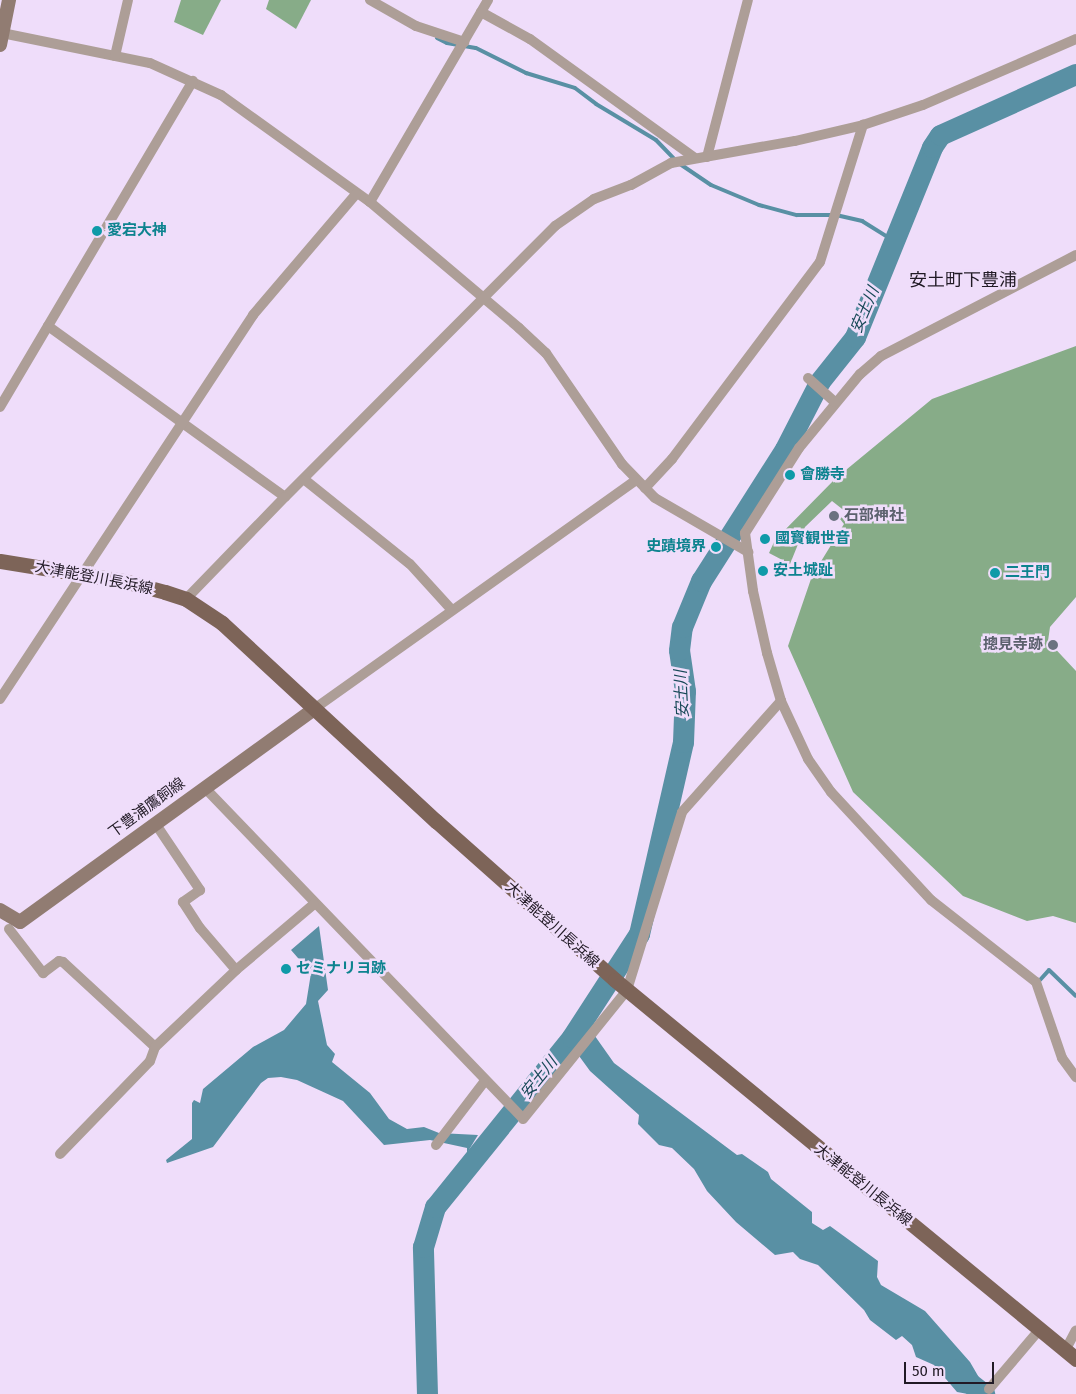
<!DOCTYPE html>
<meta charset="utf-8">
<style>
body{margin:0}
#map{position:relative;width:1076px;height:1394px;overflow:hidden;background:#efddfa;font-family:"Fira Sans","Noto Sans JP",sans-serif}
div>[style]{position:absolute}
.forest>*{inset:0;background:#87ac88}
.water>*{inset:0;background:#5990a4}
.stream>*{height:4px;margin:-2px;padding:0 2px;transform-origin:2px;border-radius:2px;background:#5990a4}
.river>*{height:21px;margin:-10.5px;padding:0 10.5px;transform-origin:10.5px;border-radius:10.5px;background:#5990a4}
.minor>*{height:10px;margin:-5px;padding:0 5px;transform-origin:5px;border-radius:5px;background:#ad9e97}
.secondary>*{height:14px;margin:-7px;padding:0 7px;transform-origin:7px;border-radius:7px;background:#917c72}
.primary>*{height:15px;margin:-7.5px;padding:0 7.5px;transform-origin:7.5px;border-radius:7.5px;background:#7d6458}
.dots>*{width:14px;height:14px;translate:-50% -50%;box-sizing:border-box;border:2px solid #efddfa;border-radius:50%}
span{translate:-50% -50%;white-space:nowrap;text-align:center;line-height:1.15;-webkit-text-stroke:5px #efddfa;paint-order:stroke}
.culture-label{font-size:15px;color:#0d838f;font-weight:700}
.left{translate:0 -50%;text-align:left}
.right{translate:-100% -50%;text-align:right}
.worship-label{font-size:15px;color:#5b616d;font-weight:700}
.street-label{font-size:15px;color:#211a25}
.water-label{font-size:16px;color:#184958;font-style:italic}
.quarter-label{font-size:18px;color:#211a25}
.scale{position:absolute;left:904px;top:1362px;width:90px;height:22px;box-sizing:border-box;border:2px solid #211a25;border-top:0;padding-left:6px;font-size:15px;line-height:18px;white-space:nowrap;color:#211a25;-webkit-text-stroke:4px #efddfa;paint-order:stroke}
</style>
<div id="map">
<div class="forest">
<i style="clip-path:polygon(181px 0,221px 0,203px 35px,174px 22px)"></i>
<i style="clip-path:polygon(269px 0,311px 0,296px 29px,266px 9px)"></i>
<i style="clip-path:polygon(1076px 346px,1076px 597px,1050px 627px,1048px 641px,1076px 671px,1076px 923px,1053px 916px,1027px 921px,963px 896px,853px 792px,788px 646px,812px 576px,844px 524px,840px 519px,846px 512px,832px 501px,805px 527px,790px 564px,769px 553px,775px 540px,835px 479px,932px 399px)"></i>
</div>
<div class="water">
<i style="clip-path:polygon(319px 926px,328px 990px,318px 1001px,327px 1045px,335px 1054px,332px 1062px,370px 1093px,389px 1119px,407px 1129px,424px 1127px,439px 1133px,478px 1135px,467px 1153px,467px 1148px,430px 1140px,384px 1145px,343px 1101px,297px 1080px,281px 1077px,268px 1078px,261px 1083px,213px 1147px,167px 1163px,166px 1160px,192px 1139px,192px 1103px,194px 1100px,200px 1103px,203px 1089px,253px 1047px,284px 1030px,306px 1004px,311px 973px,291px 950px)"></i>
<i style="clip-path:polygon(590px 1029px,614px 1063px,737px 1155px,742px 1154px,768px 1172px,771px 1179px,812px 1212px,812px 1223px,823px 1230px,830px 1226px,878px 1261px,877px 1277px,881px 1285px,925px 1311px,970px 1362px,981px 1381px,968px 1394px,957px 1392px,934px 1365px,916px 1357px,912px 1345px,902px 1336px,896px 1340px,870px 1320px,864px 1310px,818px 1265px,800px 1259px,793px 1252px,775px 1255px,736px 1222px,707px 1191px,694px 1169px,672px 1148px,659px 1145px,638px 1124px,639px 1115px,590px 1071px,574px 1049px)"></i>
</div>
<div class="stream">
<i style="left:437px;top:38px;width:11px;rotate:27deg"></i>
<i style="left:447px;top:43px;width:29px;rotate:10deg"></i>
<i style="left:476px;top:48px;width:56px;rotate:26.6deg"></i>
<i style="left:526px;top:73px;width:51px;rotate:17deg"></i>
<i style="left:575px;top:88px;width:26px;rotate:37deg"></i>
<i style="left:596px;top:104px;width:70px;rotate:31deg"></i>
<i style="left:656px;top:140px;width:30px;rotate:46deg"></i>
<i style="left:677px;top:162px;width:41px;rotate:34.1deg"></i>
<i style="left:711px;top:185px;width:52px;rotate:22.6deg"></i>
<i style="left:759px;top:205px;width:39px;rotate:15deg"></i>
<i style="left:797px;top:215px;width:39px"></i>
<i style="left:836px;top:215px;width:27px;rotate:13deg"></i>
<i style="left:862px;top:221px;width:39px;rotate:32deg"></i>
<i style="left:1040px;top:980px;width:13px;rotate:-48deg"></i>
<i style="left:1049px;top:970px;width:37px;rotate:44deg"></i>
</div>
<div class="river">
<i style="left:952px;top:1369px;width:41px;rotate:38deg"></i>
<i style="left:427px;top:1394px;width:147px;rotate:-91.6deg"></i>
<i style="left:423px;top:1247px;width:42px;rotate:-73.3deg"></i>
<i style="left:435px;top:1207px;width:218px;rotate:-51.1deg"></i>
<i style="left:572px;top:1037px;width:123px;rotate:-57deg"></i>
<i style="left:639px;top:934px;width:197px;rotate:-77.1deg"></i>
<i style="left:683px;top:742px;width:51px;rotate:-87.8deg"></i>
<i style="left:685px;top:691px;width:41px;rotate:-98.3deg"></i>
<i style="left:679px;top:650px;width:23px;rotate:-83deg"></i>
<i style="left:682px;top:627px;width:50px;rotate:-67.6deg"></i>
<i style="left:701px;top:581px;width:156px;rotate:-57.5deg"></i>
<i style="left:785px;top:449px;width:76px;rotate:-62.8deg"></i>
<i style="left:820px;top:381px;width:56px;rotate:-51.5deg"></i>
<i style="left:855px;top:337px;width:205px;rotate:-67.9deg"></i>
<i style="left:932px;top:147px;width:14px;rotate:-56deg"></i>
<i style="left:940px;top:135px;width:149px;rotate:-24.2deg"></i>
</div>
<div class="minor">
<i style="left:370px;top:0;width:53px;rotate:29.5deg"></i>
<i style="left:416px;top:26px;width:51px;rotate:18.4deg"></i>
<i style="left:481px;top:12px;width:56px;rotate:28.9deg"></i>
<i style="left:530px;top:39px;width:203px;rotate:35.8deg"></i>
<i style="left:2px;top:33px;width:151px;rotate:11.5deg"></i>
<i style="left:150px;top:63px;width:78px;rotate:24.3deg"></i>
<i style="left:221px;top:95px;width:183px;rotate:35.7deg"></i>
<i style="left:370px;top:202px;width:195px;rotate:40.2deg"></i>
<i style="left:519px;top:328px;width:37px;rotate:43deg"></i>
<i style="left:546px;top:353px;width:135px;rotate:55.6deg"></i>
<i style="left:622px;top:464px;width:47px;rotate:45.9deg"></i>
<i style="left:655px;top:498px;width:108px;rotate:30.1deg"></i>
<i style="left:115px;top:56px;width:57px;rotate:-76.9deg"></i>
<i style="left:707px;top:157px;width:162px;rotate:-75.4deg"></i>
<i style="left:370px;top:202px;width:234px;rotate:-59.7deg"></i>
<i style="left:1076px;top:255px;width:220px;rotate:152.6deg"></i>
<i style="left:881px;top:356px;width:28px;rotate:139deg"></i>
<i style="left:860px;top:374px;width:96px;rotate:129.5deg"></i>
<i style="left:799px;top:448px;width:101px;rotate:122.4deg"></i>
<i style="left:745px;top:533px;width:59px;rotate:82.1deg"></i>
<i style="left:753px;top:591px;width:64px;rotate:77.3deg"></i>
<i style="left:767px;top:653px;width:50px;rotate:73.7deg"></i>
<i style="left:781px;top:701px;width:64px;rotate:65deg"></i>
<i style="left:808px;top:759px;width:40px;rotate:55.1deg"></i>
<i style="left:831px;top:792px;width:147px;rotate:47.2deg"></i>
<i style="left:931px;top:900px;width:133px;rotate:38deg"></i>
<i style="left:1036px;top:982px;width:80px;rotate:71.1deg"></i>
<i style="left:1062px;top:1058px;width:24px;rotate:54deg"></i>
<i style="left:48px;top:326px;width:292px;rotate:35.8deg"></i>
<i style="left:285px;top:497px;width:383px;rotate:-45.1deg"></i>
<i style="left:555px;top:226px;width:47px;rotate:-34.7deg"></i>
<i style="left:594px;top:199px;width:40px;rotate:-21deg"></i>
<i style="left:631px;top:185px;width:46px;rotate:-28.8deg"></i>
<i style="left:671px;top:163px;width:126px;rotate:-10.1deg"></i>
<i style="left:795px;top:141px;width:70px;rotate:-13.2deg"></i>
<i style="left:863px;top:125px;width:63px;rotate:-18.4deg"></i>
<i style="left:923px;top:105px;width:167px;rotate:-23.3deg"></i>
<i style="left:808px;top:378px;width:36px;rotate:42deg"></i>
<i style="left:0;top:407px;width:379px;rotate:-59.4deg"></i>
<i style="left:305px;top:480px;width:134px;rotate:38.7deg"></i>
<i style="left:410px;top:564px;width:61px;rotate:47.7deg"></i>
<i style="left:645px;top:488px;width:40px;rotate:-47deg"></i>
<i style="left:672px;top:459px;width:246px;rotate:-53.1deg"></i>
<i style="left:820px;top:262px;width:144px;rotate:-72.6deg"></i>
<i style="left:186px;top:599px;width:142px;rotate:-45.9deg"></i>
<i style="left:0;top:699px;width:460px;rotate:-56.6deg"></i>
<i style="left:253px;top:315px;width:159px;rotate:-49.6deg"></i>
<i style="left:314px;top:709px;width:395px;rotate:-35.4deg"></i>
<i style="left:204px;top:787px;width:460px;rotate:46.1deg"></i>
<i style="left:523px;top:1119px;width:166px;rotate:-51.1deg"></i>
<i style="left:627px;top:990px;width:186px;rotate:-72.8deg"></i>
<i style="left:682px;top:812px;width:149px;rotate:-48.3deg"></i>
<i style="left:155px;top:823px;width:81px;rotate:56.1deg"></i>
<i style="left:200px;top:890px;width:21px;rotate:145deg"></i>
<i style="left:183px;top:902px;width:31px;rotate:57deg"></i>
<i style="left:200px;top:928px;width:55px;rotate:49.4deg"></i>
<i style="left:9px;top:929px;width:56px;rotate:52.3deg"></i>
<i style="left:43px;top:973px;width:20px;rotate:-37deg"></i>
<i style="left:59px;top:961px;width:4px;rotate:14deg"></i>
<i style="left:63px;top:962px;width:125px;rotate:42.7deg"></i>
<i style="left:436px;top:1145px;width:79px;rotate:-52.7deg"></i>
<i style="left:60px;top:1154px;width:129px;rotate:-45.9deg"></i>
<i style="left:150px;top:1061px;width:15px;rotate:-70deg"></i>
<i style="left:155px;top:1047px;width:112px;rotate:-43.5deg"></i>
<i style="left:236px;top:970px;width:102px;rotate:-40.2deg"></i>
<i style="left:1066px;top:1349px;width:21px;rotate:-62deg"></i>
<i style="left:989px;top:1389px;width:79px;rotate:-49.6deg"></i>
</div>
<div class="secondary">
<i style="left:0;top:45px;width:46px;rotate:-78.7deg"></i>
<i style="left:0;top:910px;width:23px;rotate:31deg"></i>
<i style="left:20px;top:922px;width:363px;rotate:-35.9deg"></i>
</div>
<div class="primary">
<i style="left:0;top:561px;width:126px;rotate:9.2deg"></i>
<i style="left:124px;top:581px;width:42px;rotate:15deg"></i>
<i style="left:165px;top:592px;width:22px;rotate:18deg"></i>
<i style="left:186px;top:599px;width:43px;rotate:33.7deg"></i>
<i style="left:222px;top:623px;width:292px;rotate:42.8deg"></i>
<i style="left:436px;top:821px;width:239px;rotate:41.6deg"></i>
<i style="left:615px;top:980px;width:597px;rotate:39.42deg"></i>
</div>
<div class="dots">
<i style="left:97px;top:231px;background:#0f9aa8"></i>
<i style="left:790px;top:475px;background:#0f9aa8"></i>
<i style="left:834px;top:516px;background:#6b7280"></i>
<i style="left:765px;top:539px;background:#0f9aa8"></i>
<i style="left:716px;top:547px;background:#0f9aa8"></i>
<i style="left:763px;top:571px;background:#0f9aa8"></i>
<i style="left:995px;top:573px;background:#0f9aa8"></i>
<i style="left:1053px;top:645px;background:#6b7280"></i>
<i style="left:286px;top:969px;background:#0f9aa8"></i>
</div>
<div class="culture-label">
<span class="left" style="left:107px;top:231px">愛宕大神</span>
<span class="left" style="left:800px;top:475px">會勝寺</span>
<span class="left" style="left:775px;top:539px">國寳観世音</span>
<span class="right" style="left:706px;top:547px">史蹟境界</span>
<span class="left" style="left:773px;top:571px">安土城趾</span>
<span class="left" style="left:1005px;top:573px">二王門</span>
<span class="left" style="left:296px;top:969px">セミナリヨ跡</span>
</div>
<div class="worship-label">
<span class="left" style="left:844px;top:516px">石部神社</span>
<span class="right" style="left:1043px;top:645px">摠見寺跡</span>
</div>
<div class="street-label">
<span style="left:94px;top:578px;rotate:11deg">大津能登川長浜線</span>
<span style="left:147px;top:808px;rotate:-36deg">下豊浦鷹飼線</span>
<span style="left:552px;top:925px;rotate:42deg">大津能登川長浜線</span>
<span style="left:863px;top:1185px;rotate:39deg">大津能登川長浜線</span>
</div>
<div class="water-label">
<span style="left:865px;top:310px;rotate:-67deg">安土川</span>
<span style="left:682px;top:694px;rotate:-93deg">安土川</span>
<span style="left:539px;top:1078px;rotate:-51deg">安土川</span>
</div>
<div class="quarter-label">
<span style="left:963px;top:280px">安土町下豊浦</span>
</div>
<div class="scale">50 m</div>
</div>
